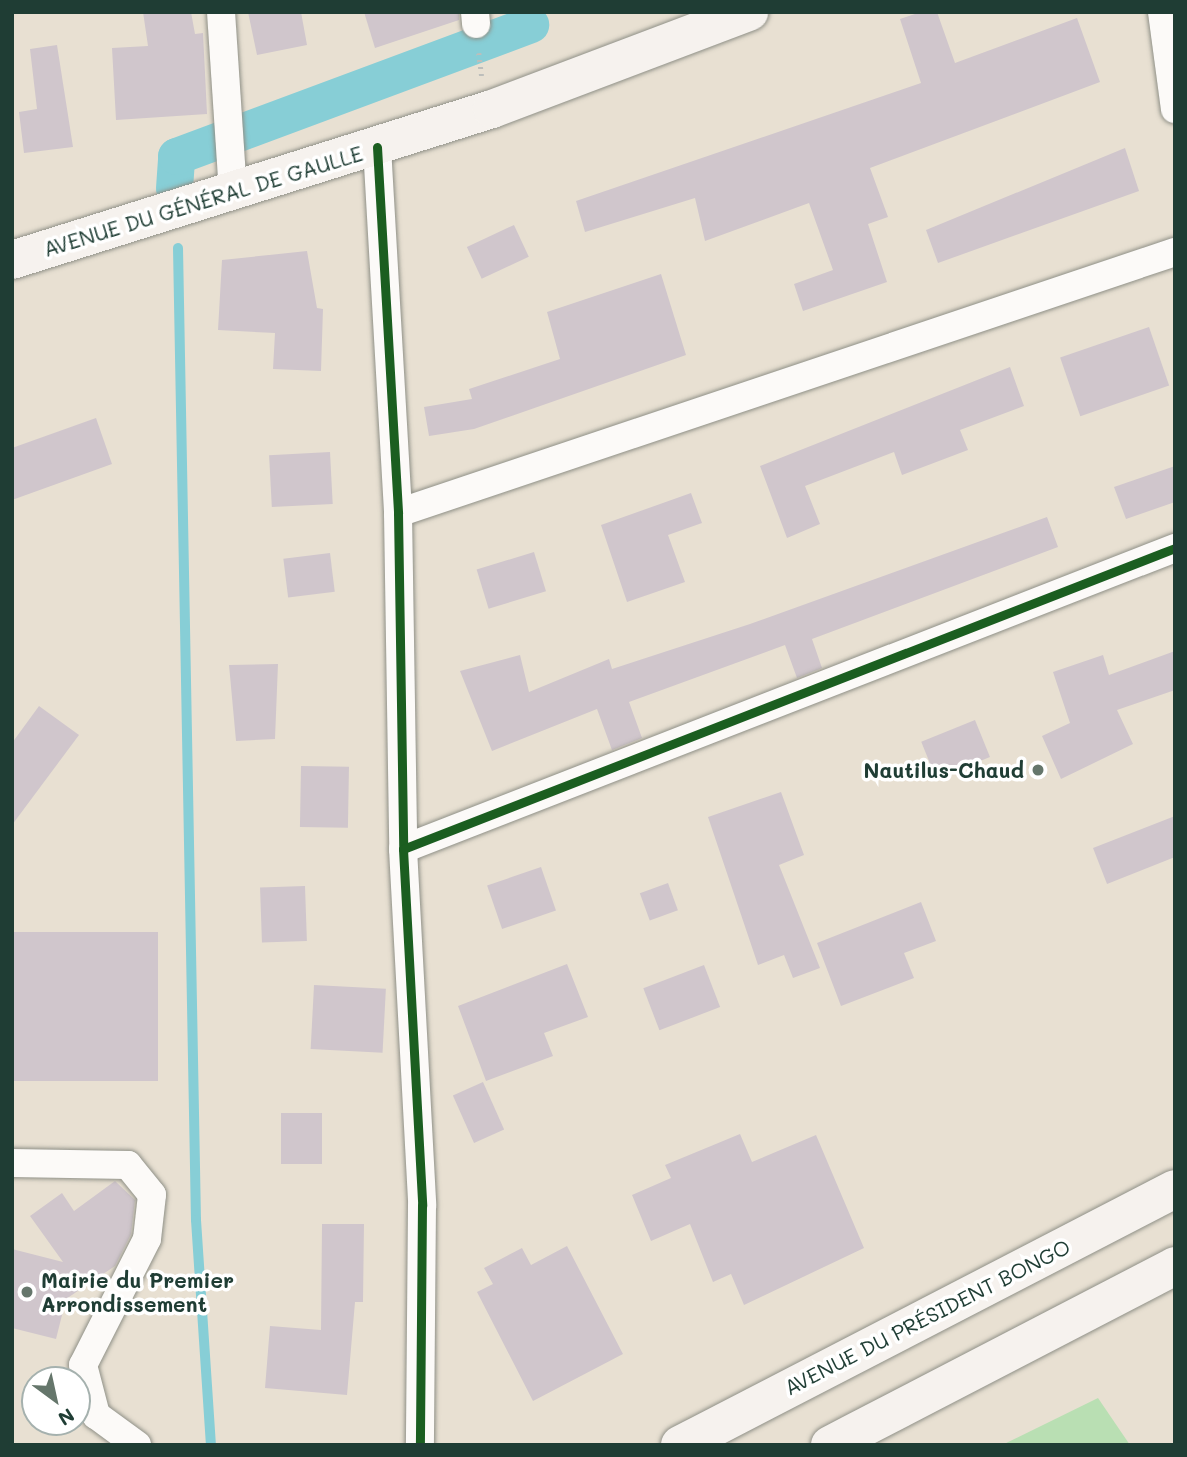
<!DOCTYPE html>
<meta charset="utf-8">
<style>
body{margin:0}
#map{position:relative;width:1187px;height:1457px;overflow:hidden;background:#e8e0d2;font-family:Mali,sans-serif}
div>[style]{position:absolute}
.green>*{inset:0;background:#b9dfb3}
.stream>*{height:10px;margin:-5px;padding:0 5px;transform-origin:5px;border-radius:5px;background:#87ced6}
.canal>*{height:37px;margin:-18.5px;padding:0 18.5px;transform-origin:18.5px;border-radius:18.5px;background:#87ced6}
.building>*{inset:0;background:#d0c6cc;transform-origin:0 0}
.path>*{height:4.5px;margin-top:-2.25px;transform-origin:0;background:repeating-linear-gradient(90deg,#bdbebb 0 2px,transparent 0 7px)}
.roads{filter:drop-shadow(0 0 2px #8f9087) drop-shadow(0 0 2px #8f9087)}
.street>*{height:28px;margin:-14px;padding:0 14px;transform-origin:14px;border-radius:14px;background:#fcfaf8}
.secondary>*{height:38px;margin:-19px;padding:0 19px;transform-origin:19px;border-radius:19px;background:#f6f2ee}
.cycleway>*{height:9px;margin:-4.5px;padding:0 4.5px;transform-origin:4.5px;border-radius:4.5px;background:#1b5e20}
.dots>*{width:19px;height:19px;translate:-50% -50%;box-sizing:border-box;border:4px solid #fff;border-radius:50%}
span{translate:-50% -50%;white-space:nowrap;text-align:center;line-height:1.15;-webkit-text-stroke:7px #fff;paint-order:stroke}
.street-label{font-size:21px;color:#1f3d34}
.poi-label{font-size:21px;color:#1f3d34;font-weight:700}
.right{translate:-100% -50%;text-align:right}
.left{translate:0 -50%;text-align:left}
.frame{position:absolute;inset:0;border:14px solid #1f3d34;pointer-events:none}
.north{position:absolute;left:21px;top:1366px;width:70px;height:70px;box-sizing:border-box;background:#fff;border:2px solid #a5b1ae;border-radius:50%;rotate:147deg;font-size:19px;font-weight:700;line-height:28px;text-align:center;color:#1f3d34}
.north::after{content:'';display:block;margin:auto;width:24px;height:32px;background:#65766b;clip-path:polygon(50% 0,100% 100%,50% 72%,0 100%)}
</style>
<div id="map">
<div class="green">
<i style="clip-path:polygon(1098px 1398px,1130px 1445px,1002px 1445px)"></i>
</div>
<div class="stream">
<i style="left:529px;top:12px;width:12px;rotate:85deg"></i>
<i style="left:178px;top:248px;width:972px;rotate:88.94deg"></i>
<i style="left:196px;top:1220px;width:225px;rotate:86.2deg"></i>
</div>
<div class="canal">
<i style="left:174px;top:188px;width:32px;rotate:-86deg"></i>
<i style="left:176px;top:156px;width:378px;rotate:-20.4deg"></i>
</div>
<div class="building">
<i style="clip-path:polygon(143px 12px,191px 12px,195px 34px,203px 33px,207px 114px,116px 120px,112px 48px,148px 46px)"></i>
<i style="clip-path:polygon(248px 12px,301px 12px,307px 45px,257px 55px)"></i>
<i style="clip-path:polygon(364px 12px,459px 12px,459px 20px,375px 48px)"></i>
<i style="clip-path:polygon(921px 12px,937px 12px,955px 63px,1077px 18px,1100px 82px,870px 168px,888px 217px,868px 224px,887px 282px,803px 311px,794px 284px,833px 270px,809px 203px,705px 241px,695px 198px,585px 232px,576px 201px,921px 83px,900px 19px)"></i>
<i style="clip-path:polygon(57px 45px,73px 147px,24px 153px,19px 112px,37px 109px,30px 49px)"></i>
<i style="clip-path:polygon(1125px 148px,1139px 191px,938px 263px,926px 230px)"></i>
<i style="left:514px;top:225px;width:35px;height:52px;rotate:65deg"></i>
<i style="clip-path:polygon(307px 251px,317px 308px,323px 309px,321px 371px,273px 369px,275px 333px,218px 330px,222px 260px)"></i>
<i style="clip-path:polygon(661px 274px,686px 355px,474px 429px,429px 436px,424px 407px,472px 399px,469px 389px,560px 359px,547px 312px)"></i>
<i style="left:1149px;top:327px;width:62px;height:94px;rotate:71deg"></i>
<i style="clip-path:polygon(1010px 367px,1024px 406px,960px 430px,968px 450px,902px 475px,894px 452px,805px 486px,820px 524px,787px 538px,760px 466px)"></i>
<i style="clip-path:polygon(96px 418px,112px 464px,12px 500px,12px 448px)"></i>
<i style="left:330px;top:452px;width:52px;height:61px;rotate:87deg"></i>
<i style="clip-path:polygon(1175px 466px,1175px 502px,1126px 519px,1114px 487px)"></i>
<i style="clip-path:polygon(691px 493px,702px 523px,668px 535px,685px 582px,627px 602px,601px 525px)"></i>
<i style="clip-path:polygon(1047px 517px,1058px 547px,812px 639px,822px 668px,797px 678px,785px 645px,629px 702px,642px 738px,612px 750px,597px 709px,492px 751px,460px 671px,520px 655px,529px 692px,609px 659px,612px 669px,750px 624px)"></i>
<i style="left:534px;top:552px;width:41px;height:60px;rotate:73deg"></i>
<i style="left:330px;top:553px;width:39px;height:47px;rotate:83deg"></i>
<i style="clip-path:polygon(1175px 651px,1175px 690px,1117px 710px,1133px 744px,1061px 779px,1042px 736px,1070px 723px,1053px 672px,1103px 655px,1109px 675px)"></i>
<i style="clip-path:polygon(278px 664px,275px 739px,236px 741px,229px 665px)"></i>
<i style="clip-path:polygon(39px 706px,79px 735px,12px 825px,12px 743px)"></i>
<i style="left:975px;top:720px;width:40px;height:58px;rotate:68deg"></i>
<i style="left:301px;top:766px;width:48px;height:61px;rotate:1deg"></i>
<i style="clip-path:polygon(781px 792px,804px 855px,779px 865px,820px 968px,793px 978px,784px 955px,758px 965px,708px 817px)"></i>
<i style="clip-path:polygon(1175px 816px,1175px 857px,1107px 884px,1093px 848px)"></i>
<i style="left:541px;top:867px;width:46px;height:57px;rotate:71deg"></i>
<i style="left:668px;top:883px;width:29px;height:30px;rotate:70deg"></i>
<i style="left:305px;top:886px;width:55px;height:45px;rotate:88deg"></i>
<i style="clip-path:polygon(921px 902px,936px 941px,904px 953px,914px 978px,841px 1006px,817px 943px)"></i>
<i style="left:158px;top:932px;width:149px;height:146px;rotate:90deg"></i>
<i style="clip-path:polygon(567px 964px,588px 1017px,544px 1033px,553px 1056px,486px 1081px,458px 1006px)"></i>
<i style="left:704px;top:965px;width:45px;height:65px;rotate:69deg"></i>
<i style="left:314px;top:985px;width:72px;height:64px;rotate:3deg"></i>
<i style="left:483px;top:1082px;width:52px;height:33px;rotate:66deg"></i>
<i style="left:281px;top:1113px;width:41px;height:51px"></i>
<i style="clip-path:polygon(740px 1134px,752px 1162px,816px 1135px,864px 1248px,744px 1305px,731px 1274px,713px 1282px,690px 1224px,651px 1241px,632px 1195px,671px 1178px,665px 1165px)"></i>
<i style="clip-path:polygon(115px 1181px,135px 1200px,131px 1234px,115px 1266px,66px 1299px,56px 1339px,12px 1328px,12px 1249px,63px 1262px,30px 1216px,62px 1193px,74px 1211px)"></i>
<i style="clip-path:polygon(322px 1224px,364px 1224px,363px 1302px,355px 1302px,347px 1395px,265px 1388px,270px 1326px,321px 1330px)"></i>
<i style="clip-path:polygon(567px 1246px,623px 1354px,533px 1401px,477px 1292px,493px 1284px,484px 1268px,522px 1248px,531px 1265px)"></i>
</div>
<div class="path">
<i style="left:479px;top:53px;width:23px;rotate:83deg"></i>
</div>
<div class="roads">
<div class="street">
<i style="left:221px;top:12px;width:182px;rotate:86.2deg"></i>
<i style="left:475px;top:12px;width:12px;rotate:85deg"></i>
<i style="left:1162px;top:12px;width:98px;rotate:82.4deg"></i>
<i style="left:377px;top:147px;width:367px;rotate:86.7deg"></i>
<i style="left:398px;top:513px;width:336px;rotate:89.1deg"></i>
<i style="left:403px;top:849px;width:357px;rotate:86.9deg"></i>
<i style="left:422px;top:1205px;width:240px;rotate:90.5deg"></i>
<i style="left:398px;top:513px;width:820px;rotate:-18.57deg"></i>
<i style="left:403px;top:849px;width:829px;rotate:-21.3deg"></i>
<i style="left:12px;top:1163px;width:116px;rotate:1deg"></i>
<i style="left:128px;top:1165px;width:38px;rotate:51deg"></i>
<i style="left:152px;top:1195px;width:44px;rotate:96.5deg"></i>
<i style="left:147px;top:1239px;width:141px;rotate:116.9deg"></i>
<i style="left:83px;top:1365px;width:52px;rotate:75.4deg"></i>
<i style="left:96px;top:1415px;width:51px;rotate:36.2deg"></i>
</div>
<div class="secondary">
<i style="left:12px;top:260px;width:503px;rotate:-17.46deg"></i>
<i style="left:492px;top:109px;width:275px;rotate:-20.7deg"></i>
<i style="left:680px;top:1445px;width:557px;rotate:-27.35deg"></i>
<i style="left:830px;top:1445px;width:389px;rotate:-27.4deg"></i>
</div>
</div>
<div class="cycleway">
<i style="left:377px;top:147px;width:367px;rotate:86.7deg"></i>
<i style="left:398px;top:513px;width:336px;rotate:89.1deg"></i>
<i style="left:403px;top:849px;width:357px;rotate:86.9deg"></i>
<i style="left:422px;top:1205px;width:240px;rotate:90.5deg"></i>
<i style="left:403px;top:849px;width:829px;rotate:-21.3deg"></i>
</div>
<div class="dots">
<i style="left:1038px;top:770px;background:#65766b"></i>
<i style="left:27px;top:1292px;background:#65766b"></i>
</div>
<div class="street-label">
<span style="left:203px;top:201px;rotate:-17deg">AVENUE DU GÉNÉRAL DE GAULLE</span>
<span style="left:927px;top:1317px;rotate:-27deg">AVENUE DU PRÉSIDENT BONGO</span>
</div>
<div class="poi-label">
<span class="right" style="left:1024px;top:770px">Nautilus-Chaud</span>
<span class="left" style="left:41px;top:1292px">Mairie du Premier<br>Arrondissement</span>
</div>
<div class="frame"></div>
<div class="north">N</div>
</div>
